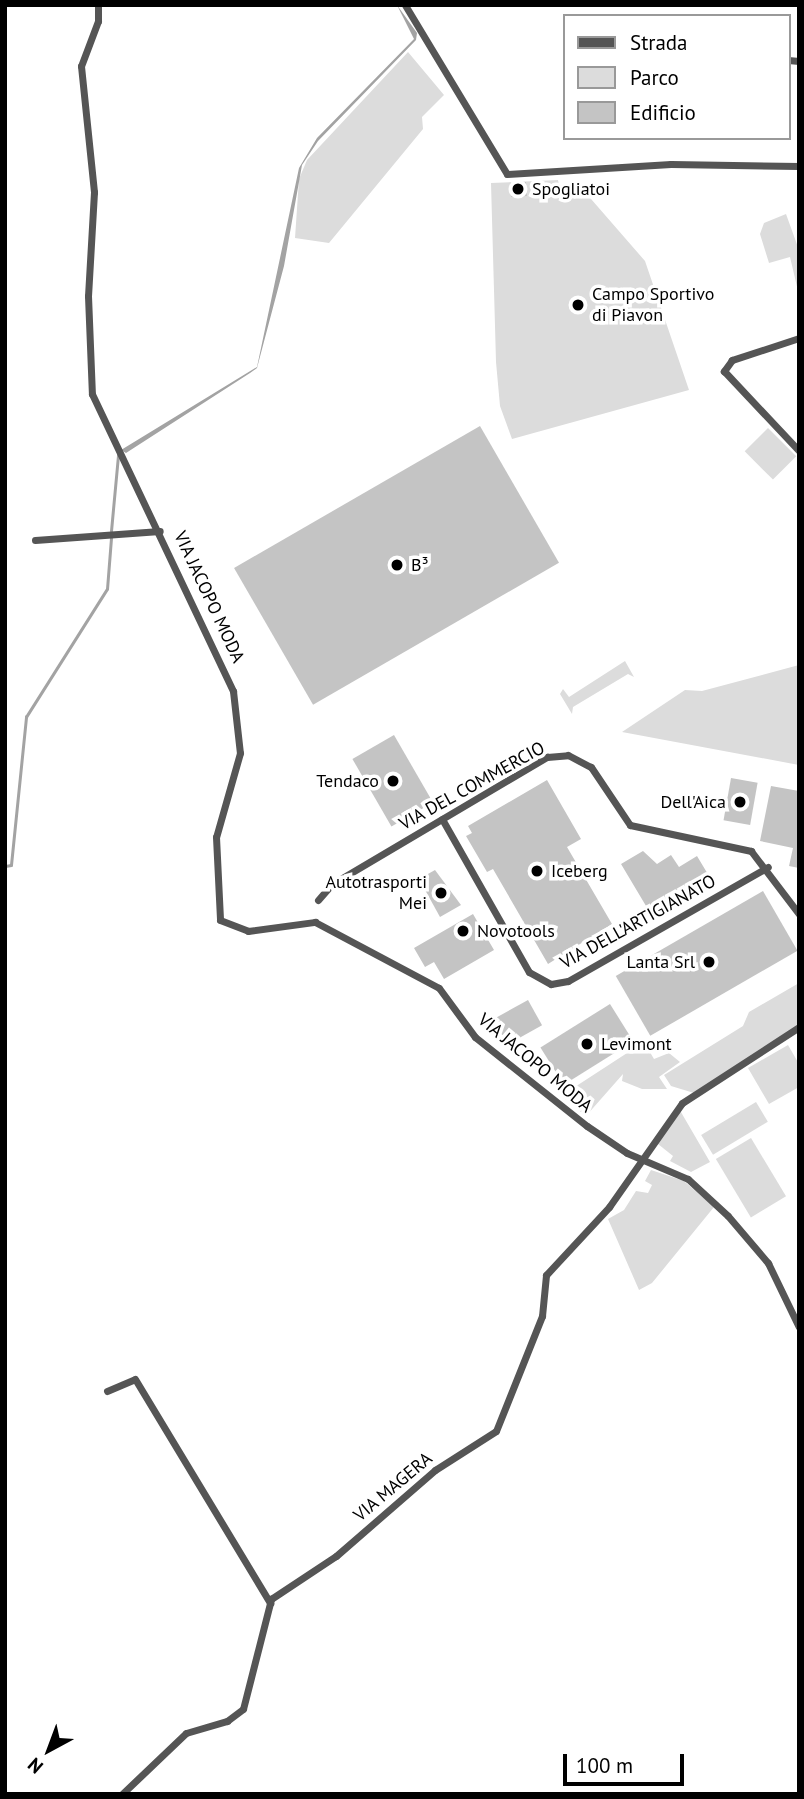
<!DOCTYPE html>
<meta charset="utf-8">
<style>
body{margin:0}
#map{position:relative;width:804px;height:1799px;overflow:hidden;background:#fff;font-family:"PT Sans",sans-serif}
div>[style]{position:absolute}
.green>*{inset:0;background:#dcdcdc;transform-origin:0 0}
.water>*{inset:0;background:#a3a3a3}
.stream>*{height:2.5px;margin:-1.25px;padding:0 1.25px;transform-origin:1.25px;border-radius:1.25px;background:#a3a3a3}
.building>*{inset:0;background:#c4c4c4;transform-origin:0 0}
.minor>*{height:7px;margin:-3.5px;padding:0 3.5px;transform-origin:3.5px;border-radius:3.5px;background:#555}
.dots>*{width:19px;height:19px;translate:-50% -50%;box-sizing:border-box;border:4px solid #fff;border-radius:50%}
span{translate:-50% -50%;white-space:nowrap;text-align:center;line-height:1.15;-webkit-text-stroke:7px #fff;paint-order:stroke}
.poi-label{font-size:18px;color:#000}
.left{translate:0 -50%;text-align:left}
.right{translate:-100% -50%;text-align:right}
.street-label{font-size:18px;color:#000}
.frame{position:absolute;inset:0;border:7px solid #000;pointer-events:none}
.legend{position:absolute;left:563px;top:14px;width:228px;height:126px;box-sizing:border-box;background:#fff;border:2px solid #999;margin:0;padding:9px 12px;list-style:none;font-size:21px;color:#000}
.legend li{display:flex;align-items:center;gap:14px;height:35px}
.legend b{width:35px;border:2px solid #999}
.north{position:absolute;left:14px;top:1715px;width:70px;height:70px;-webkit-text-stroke:5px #fff;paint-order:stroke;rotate:221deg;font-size:19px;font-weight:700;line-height:28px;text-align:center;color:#000}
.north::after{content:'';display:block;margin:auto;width:24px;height:32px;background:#000;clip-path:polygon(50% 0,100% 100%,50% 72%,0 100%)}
.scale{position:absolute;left:563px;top:1754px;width:121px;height:32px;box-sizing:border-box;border:4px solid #000;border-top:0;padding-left:9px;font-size:21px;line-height:24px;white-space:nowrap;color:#000;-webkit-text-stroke:5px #fff;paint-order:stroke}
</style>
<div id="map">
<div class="green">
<i style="clip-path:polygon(408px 52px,444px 95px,422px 117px,423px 129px,329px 243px,295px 238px,299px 179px,307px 160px)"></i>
<i style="clip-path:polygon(558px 180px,559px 185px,578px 184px,645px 261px,689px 390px,512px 439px,500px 406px,496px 362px,491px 183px)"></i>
<i style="clip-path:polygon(786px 214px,799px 250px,798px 291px,790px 257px,769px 263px,760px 234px,764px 223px)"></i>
<i style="left:768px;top:428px;width:40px;height:33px;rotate:45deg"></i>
<i style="clip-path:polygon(625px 661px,634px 677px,628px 674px,573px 707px,572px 714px,560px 694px,563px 689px,569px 697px)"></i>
<i style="clip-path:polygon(799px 665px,799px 765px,622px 732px,685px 690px,702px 691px)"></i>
<i style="clip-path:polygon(799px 983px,799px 1027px,694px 1093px,671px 1086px,664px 1075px,743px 1026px,749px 1012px)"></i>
<i style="clip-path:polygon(644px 1042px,654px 1059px,669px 1053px,680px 1062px,659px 1077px,667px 1089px,642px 1089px,622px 1081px,623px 1074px,586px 1116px,561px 1096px)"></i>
<i style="clip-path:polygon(788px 1045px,799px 1064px,799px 1087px,769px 1104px,748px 1068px)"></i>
<i style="left:756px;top:1102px;width:23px;height:64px;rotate:59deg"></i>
<i style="clip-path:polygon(678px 1107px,710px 1162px,691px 1172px,670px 1161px,673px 1156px,653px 1140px)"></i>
<i style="left:751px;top:1138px;width:68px;height:41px;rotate:59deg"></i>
<i style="clip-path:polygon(651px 1170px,684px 1181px,714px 1207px,652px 1283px,639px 1290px,608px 1219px,624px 1210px,636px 1191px,648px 1193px,652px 1185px,645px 1181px)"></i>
</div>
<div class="water">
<i style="clip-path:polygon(397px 5px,417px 33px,416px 40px,318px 141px,302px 165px,284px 266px,257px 368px,250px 373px,126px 453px,121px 450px,257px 367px,299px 168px,317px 138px,414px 39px)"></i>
</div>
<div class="stream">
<i style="left:111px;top:531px;width:76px;rotate:-84.7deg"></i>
<i style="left:5px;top:866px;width:6px;rotate:-9deg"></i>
<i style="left:11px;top:865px;width:149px;rotate:-84.2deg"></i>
<i style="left:26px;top:717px;width:151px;rotate:-57.7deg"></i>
<i style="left:107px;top:589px;width:51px;rotate:-85.5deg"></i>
</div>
<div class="building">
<i style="left:526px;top:182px;width:14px;height:16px;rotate:86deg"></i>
<i style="left:480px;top:426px;width:158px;height:284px;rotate:60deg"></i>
<i style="left:394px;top:735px;width:78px;height:48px;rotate:60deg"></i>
<i style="left:731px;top:778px;width:27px;height:43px;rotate:10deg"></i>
<i style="clip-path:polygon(547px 780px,581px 839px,567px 847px,612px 924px,548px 964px,493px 869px,487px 872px,466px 836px,472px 833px,468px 826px)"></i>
<i style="clip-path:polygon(771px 786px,799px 791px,799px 868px,789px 866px,793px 848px,760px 841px)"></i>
<i style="clip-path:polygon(643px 851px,657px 864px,671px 855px,679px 867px,697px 856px,712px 881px,652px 916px,621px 864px)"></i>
<i style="clip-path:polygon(435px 870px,461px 905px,440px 917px,419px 879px)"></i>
<i style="left:763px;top:891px;width:69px;height:170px;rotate:60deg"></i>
<i style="clip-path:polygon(473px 914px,494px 950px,444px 979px,434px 962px,425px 967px,414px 948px)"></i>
<i style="left:528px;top:1000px;width:29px;height:42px;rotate:61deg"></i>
<i style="left:610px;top:1004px;width:44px;height:82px;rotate:58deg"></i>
</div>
<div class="minor">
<i style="left:98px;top:5px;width:16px;rotate:90deg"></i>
<i style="left:98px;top:21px;width:48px;rotate:110.7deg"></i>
<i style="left:81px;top:66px;width:127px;rotate:84.1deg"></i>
<i style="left:94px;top:192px;width:104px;rotate:93.3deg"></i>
<i style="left:88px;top:296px;width:98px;rotate:87.7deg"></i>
<i style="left:92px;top:394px;width:329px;rotate:64.6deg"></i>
<i style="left:233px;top:691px;width:62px;rotate:83.6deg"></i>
<i style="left:240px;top:753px;width:87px;rotate:105.9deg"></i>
<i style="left:216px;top:837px;width:83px;rotate:87.2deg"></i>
<i style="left:220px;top:920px;width:30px;rotate:21deg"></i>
<i style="left:248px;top:931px;width:68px;rotate:-7.7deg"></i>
<i style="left:315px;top:922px;width:140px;rotate:28deg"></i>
<i style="left:439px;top:988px;width:61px;rotate:53.7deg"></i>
<i style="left:475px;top:1037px;width:143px;rotate:38.5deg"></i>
<i style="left:587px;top:1126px;width:48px;rotate:34deg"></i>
<i style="left:627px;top:1153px;width:66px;rotate:23.1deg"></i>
<i style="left:688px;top:1179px;width:54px;rotate:42.8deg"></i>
<i style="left:728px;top:1216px;width:62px;rotate:49.6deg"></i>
<i style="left:768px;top:1263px;width:71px;rotate:64.2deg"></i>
<i style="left:405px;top:5px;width:197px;rotate:58.9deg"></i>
<i style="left:507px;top:174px;width:164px;rotate:-3.5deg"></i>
<i style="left:671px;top:164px;width:128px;rotate:0.9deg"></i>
<i style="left:788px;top:60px;width:11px;rotate:5deg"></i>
<i style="left:799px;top:338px;width:71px;rotate:161.8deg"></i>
<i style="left:732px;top:360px;width:14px;rotate:126deg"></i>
<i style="left:724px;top:371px;width:110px;rotate:46.8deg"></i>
<i style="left:35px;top:540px;width:125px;rotate:-4.1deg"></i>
<i style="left:442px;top:819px;width:176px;rotate:60.4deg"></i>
<i style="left:529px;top:972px;width:25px;rotate:29deg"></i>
<i style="left:551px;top:984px;width:17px;rotate:-10deg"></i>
<i style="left:568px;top:981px;width:230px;rotate:-29.7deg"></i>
<i style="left:318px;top:900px;width:21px;rotate:-49deg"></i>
<i style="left:332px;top:884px;width:250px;rotate:-30.6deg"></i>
<i style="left:547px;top:757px;width:21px;rotate:-5deg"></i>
<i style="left:568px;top:755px;width:26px;rotate:28deg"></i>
<i style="left:591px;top:767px;width:70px;rotate:56.1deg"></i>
<i style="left:630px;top:825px;width:124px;rotate:12.1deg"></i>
<i style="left:751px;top:851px;width:79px;rotate:52.7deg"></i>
<i style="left:107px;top:1391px;width:30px;rotate:-23deg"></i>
<i style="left:135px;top:1379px;width:262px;rotate:58.9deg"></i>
<i style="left:122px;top:1794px;width:88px;rotate:-43.6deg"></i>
<i style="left:186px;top:1733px;width:43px;rotate:-16.3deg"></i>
<i style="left:227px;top:1721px;width:20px;rotate:-37deg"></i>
<i style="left:243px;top:1709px;width:114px;rotate:-75.7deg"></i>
<i style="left:271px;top:1599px;width:78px;rotate:-33.5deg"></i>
<i style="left:336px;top:1556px;width:131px;rotate:-41deg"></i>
<i style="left:435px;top:1470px;width:72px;rotate:-32.6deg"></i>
<i style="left:496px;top:1431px;width:124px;rotate:-68.2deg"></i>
<i style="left:542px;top:1316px;width:41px;rotate:-84.4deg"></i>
<i style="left:546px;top:1275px;width:93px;rotate:-47.2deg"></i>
<i style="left:609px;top:1207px;width:127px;rotate:-54.9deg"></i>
<i style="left:682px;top:1103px;width:140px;rotate:-33deg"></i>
</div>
<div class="dots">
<i style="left:518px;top:189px;background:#000"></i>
<i style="left:578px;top:305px;background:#000"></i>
<i style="left:397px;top:565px;background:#000"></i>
<i style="left:393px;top:781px;background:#000"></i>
<i style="left:740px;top:802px;background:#000"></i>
<i style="left:537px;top:871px;background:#000"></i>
<i style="left:441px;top:893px;background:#000"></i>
<i style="left:463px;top:931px;background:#000"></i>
<i style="left:709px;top:962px;background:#000"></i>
<i style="left:587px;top:1044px;background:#000"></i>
</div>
<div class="poi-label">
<span class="left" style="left:532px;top:189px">Spogliatoi</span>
<span class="left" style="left:592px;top:305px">Campo Sportivo<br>di Piavon</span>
<span class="left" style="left:411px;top:565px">B³</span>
<span class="right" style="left:379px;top:781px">Tendaco</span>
<span class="right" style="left:726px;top:802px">Dell'Aica</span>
<span class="left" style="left:551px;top:871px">Iceberg</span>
<span class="right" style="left:427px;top:893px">Autotrasporti<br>Mei</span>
<span class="left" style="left:477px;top:931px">Novotools</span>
<span class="right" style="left:695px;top:962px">Lanta Srl</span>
<span class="left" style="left:601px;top:1044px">Levimont</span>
</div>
<div class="street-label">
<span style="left:209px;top:597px;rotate:65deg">VIA JACOPO MODA</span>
<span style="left:472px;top:786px;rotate:-29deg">VIA DEL COMMERCIO</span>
<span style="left:638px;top:922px;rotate:-29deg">VIA DELL'ARTIGIANATO</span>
<span style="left:535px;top:1063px;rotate:40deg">VIA JACOPO MODA</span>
<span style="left:393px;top:1487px;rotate:-40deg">VIA MAGERA</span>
</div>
<div class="frame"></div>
<ul class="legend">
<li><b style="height:9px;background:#555"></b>Strada</li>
<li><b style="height:19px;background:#dcdcdc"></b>Parco</li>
<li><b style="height:19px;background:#c4c4c4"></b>Edificio</li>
</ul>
<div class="north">N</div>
<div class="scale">100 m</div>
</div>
